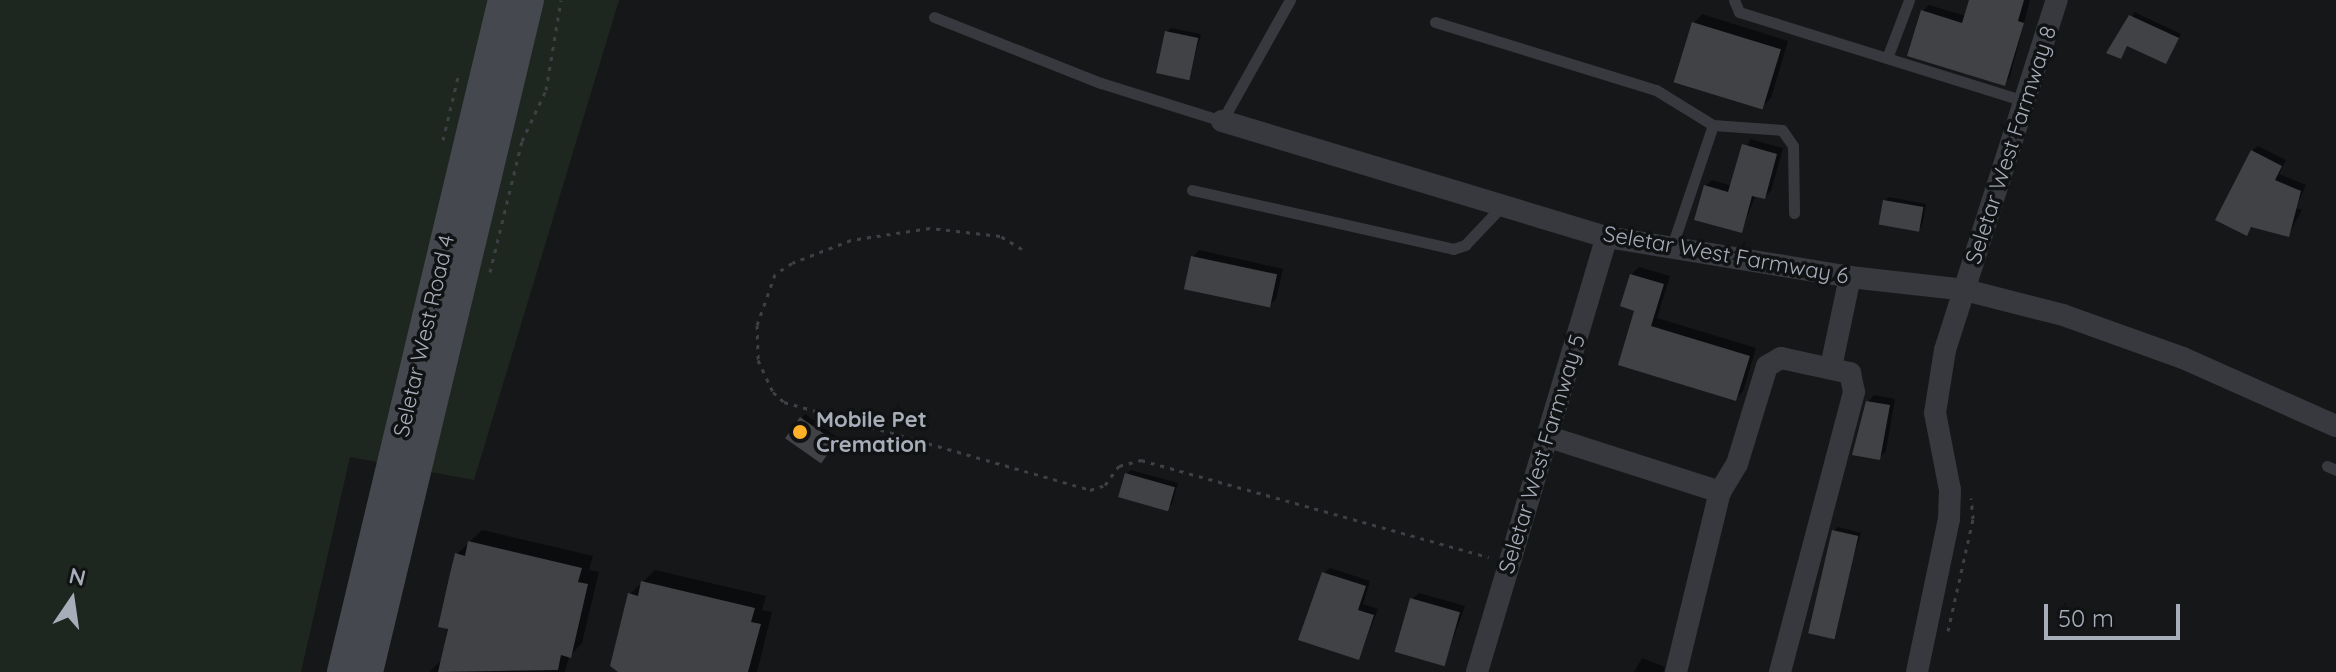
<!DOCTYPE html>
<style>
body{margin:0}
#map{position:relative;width:2336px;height:672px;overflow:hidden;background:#161719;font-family:Quicksand,sans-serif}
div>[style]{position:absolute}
.green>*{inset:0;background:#1e271f}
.shadow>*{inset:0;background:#0007}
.building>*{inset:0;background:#404246;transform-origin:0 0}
.path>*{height:3px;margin-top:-1.5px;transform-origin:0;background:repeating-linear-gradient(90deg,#3d4045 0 4px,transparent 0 10px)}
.service>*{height:11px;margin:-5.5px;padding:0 5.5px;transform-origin:5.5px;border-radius:5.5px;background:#37393e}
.minor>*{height:22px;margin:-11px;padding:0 11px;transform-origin:11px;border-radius:11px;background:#37393e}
.secondary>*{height:32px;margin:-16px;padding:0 16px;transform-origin:16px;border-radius:16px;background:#45484e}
.dots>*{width:22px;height:22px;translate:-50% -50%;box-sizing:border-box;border:4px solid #111214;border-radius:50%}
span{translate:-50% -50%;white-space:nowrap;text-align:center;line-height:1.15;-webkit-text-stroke:7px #111214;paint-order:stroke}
.street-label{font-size:22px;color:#a7aeba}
.poi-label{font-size:22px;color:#a7aeba;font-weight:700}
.left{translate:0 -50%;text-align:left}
.north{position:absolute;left:32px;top:560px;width:80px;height:80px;-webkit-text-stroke:6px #111214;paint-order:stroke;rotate:13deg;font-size:22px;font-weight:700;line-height:32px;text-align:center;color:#a7aeba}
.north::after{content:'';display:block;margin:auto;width:28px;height:36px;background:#a7aeba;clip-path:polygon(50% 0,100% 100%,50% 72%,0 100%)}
.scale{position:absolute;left:2044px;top:604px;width:136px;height:36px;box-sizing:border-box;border:4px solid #a7aeba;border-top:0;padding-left:10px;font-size:24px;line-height:28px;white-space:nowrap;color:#a7aeba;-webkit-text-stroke:6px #111214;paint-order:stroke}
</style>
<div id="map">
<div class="green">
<i style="clip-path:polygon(0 0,619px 0,474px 480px,350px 457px,301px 672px,0 672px)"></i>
</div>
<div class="shadow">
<i style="clip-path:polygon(1971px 0,2030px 0,2010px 77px,2004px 84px,1923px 11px,1929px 5px,1966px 16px)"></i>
<i style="clip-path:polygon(2134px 12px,2181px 34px,2166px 62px,2128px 45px,2121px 57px)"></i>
<i style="clip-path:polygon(1702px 14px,1788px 41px,1771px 98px,1763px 106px,1694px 23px)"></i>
<i style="clip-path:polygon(1171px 28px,1201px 34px,1189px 78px,1167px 32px)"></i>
<i style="clip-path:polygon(1750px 139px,1783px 148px,1771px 191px,1764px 197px,1756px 195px,1741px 231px,1705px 186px,1712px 180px,1732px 186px)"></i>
<i style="clip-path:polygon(2258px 146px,2286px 160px,2279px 174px,2306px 185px,2296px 208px,2302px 210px,2288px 235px,2253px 226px,2247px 233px,2252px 151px)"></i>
<i style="clip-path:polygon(1889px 197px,1926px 204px,1922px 226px,1918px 230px,1885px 201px)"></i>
<i style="clip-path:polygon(1199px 250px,1283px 269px,1276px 299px,1269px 306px,1193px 257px)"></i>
<i style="clip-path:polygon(1639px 267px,1670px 276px,1657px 318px,1756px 348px,1743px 391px,1736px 399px,1620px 363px,1637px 309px,1631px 275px)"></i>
<i style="clip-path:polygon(1874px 395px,1895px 399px,1886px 451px,1879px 458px,1868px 402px)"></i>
<i style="clip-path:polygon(805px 414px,838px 438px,824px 457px,802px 418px)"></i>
<i style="clip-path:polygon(1131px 470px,1178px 483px,1172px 504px,1168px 508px,1127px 474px)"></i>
<i style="clip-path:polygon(1838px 527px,1861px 533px,1828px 636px,1834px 531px)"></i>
<i style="clip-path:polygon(482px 530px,593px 556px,589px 570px,599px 572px,582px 643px,569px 657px,565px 672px,429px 672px,443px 659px,457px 554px)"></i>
<i style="clip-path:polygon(1330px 568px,1370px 581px,1363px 604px,1378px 609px,1359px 658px,1324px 573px)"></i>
<i style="clip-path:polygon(655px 570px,766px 596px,762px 610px,772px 612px,757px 672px,621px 672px,630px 594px)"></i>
<i style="clip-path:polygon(1419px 593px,1465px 606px,1444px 664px,1412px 599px)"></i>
<i style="clip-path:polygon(1642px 658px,1665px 667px,1663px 672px,1634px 672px)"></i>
</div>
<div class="building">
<i style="clip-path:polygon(1969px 0,2024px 0,2018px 21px,2024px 23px,2005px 86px,1907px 56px,1921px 10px,1962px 23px)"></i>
<i style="clip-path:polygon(2129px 15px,2179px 38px,2166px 64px,2127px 46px,2121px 59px,2106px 53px)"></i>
<i style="left:1692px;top:22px;width:93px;height:63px;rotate:17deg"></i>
<i style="left:1165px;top:31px;width:34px;height:43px;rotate:12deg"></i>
<i style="clip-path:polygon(1742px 144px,1777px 154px,1765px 199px,1752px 196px,1742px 233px,1694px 220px,1704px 185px,1728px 192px)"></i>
<i style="clip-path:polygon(2251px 150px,2282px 166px,2275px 180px,2301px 191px,2289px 237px,2251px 227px,2247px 236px,2215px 220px)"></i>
<i style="left:1883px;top:200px;width:41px;height:25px;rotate:10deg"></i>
<i style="left:1191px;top:256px;width:88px;height:34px;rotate:12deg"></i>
<i style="clip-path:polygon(1630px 274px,1664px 284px,1651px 326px,1750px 356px,1736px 401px,1618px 365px,1634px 311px,1620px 306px)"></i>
<i style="clip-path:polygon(1866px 401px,1890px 405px,1880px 460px,1852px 455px)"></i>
<i style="left:800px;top:417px;width:44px;height:26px;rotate:35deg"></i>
<i style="left:1125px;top:473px;width:52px;height:25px;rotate:16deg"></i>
<i style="left:1832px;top:530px;width:27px;height:106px;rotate:13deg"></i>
<i style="clip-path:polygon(468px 541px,582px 568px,578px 582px,588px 584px,571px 658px,561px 655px,558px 670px,438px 672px,448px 629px,438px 627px,449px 578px,455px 553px,465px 556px)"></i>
<i style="clip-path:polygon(1322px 572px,1366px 586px,1358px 610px,1374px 615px,1359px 660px,1298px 640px)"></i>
<i style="clip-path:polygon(641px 581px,755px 608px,751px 622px,761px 624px,748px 672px,618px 672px,610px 666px,628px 593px,638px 596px)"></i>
<i style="left:1410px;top:598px;width:52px;height:56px;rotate:16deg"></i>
</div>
<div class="path">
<i style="left:443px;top:140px;width:65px;rotate:-76.6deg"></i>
<i style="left:1022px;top:249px;width:26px;rotate:-149deg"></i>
<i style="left:1000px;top:236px;width:70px;rotate:-173.5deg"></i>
<i style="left:930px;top:228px;width:80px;rotate:171.4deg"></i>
<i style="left:851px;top:240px;width:63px;rotate:158.7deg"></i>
<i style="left:792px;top:263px;width:20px;rotate:147deg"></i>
<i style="left:775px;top:274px;width:54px;rotate:109.4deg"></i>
<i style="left:757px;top:325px;width:35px;rotate:88deg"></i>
<i style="left:758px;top:360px;width:35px;rotate:65deg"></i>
<i style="left:773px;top:392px;width:15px;rotate:42deg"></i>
<i style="left:784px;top:402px;width:318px;rotate:16deg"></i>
<i style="left:1090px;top:490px;width:16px;rotate:-18deg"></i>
<i style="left:1105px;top:485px;width:24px;rotate:-54deg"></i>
<i style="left:1119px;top:466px;width:23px;rotate:-15deg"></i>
<i style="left:1141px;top:460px;width:361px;rotate:15.6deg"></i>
<i style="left:490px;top:272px;width:135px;rotate:-76.3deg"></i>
<i style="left:522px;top:141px;width:56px;rotate:-64.8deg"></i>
<i style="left:546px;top:90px;width:91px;rotate:-80.5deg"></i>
<i style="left:1948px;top:631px;width:115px;rotate:-77.4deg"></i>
<i style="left:1973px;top:519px;width:21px;rotate:-95deg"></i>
</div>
<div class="service">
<i style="left:1734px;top:0;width:13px;rotate:67deg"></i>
<i style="left:1739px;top:12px;width:299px;rotate:17.3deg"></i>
<i style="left:934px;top:17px;width:180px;rotate:21.6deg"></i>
<i style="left:1101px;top:83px;width:127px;rotate:17.4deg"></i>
<i style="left:1222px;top:121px;width:139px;rotate:-60.7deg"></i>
<i style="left:1435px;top:22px;width:231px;rotate:17.1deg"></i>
<i style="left:1656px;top:90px;width:67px;rotate:31.6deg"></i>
<i style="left:1713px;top:125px;width:69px;rotate:4.1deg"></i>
<i style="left:1782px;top:130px;width:19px;rotate:55deg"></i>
<i style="left:1793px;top:146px;width:67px;rotate:89.1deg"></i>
<i style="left:1887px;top:58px;width:62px;rotate:-69.2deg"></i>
<i style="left:1192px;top:190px;width:268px;rotate:12.7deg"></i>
<i style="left:1453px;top:249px;width:13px;rotate:-18deg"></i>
<i style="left:1465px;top:245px;width:55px;rotate:-46.5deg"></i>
<i style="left:1671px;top:249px;width:131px;rotate:-71.3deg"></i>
<i style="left:2327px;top:466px;width:10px;rotate:24deg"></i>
</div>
<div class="minor">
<i style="left:1222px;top:121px;width:402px;rotate:16.8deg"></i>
<i style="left:1607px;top:237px;width:246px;rotate:9.3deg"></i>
<i style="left:1850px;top:277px;width:116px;rotate:6.4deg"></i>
<i style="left:1965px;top:290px;width:101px;rotate:14.3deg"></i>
<i style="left:2063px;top:315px;width:127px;rotate:19.7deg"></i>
<i style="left:2183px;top:358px;width:167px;rotate:24deg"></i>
<i style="left:1831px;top:367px;width:92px;rotate:-78.1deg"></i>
<i style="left:1549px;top:437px;width:180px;rotate:17.8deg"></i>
<i style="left:1477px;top:672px;width:454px;rotate:-73.4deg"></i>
<i style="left:1676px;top:672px;width:185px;rotate:-76.3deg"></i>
<i style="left:1720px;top:492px;width:33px;rotate:-59deg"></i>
<i style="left:1737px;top:464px;width:102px;rotate:-73deg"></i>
<i style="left:1767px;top:366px;width:16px;rotate:-30deg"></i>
<i style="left:1781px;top:358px;width:71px;rotate:12.3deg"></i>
<i style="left:1850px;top:373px;width:19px;rotate:78deg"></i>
<i style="left:1854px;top:392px;width:290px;rotate:104.8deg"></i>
<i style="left:1917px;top:672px;width:156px;rotate:-78.2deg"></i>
<i style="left:1949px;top:519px;width:29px;rotate:-88deg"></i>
<i style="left:1950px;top:490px;width:78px;rotate:-101deg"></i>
<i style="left:1935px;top:413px;width:64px;rotate:-81deg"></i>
<i style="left:1945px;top:350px;width:367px;rotate:-72.3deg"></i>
</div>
<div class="secondary">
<i style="left:343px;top:672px;width:691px;rotate:-76.53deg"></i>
<i style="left:367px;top:672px;width:691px;rotate:-76.53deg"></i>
</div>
<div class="dots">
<i style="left:800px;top:432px;background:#ffaf28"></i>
</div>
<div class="street-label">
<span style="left:2011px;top:145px;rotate:-72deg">Seletar West Farmway 8</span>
<span style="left:1726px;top:255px;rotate:10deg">Seletar West Farmway 6</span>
<span style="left:424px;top:336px;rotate:-77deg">Seletar West Road 4</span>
<span style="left:1542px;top:454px;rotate:-73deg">Seletar West Farmway 5</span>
</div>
<div class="poi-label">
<span class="left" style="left:816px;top:432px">Mobile Pet<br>Cremation</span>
</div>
<div class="north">N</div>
<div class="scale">50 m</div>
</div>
